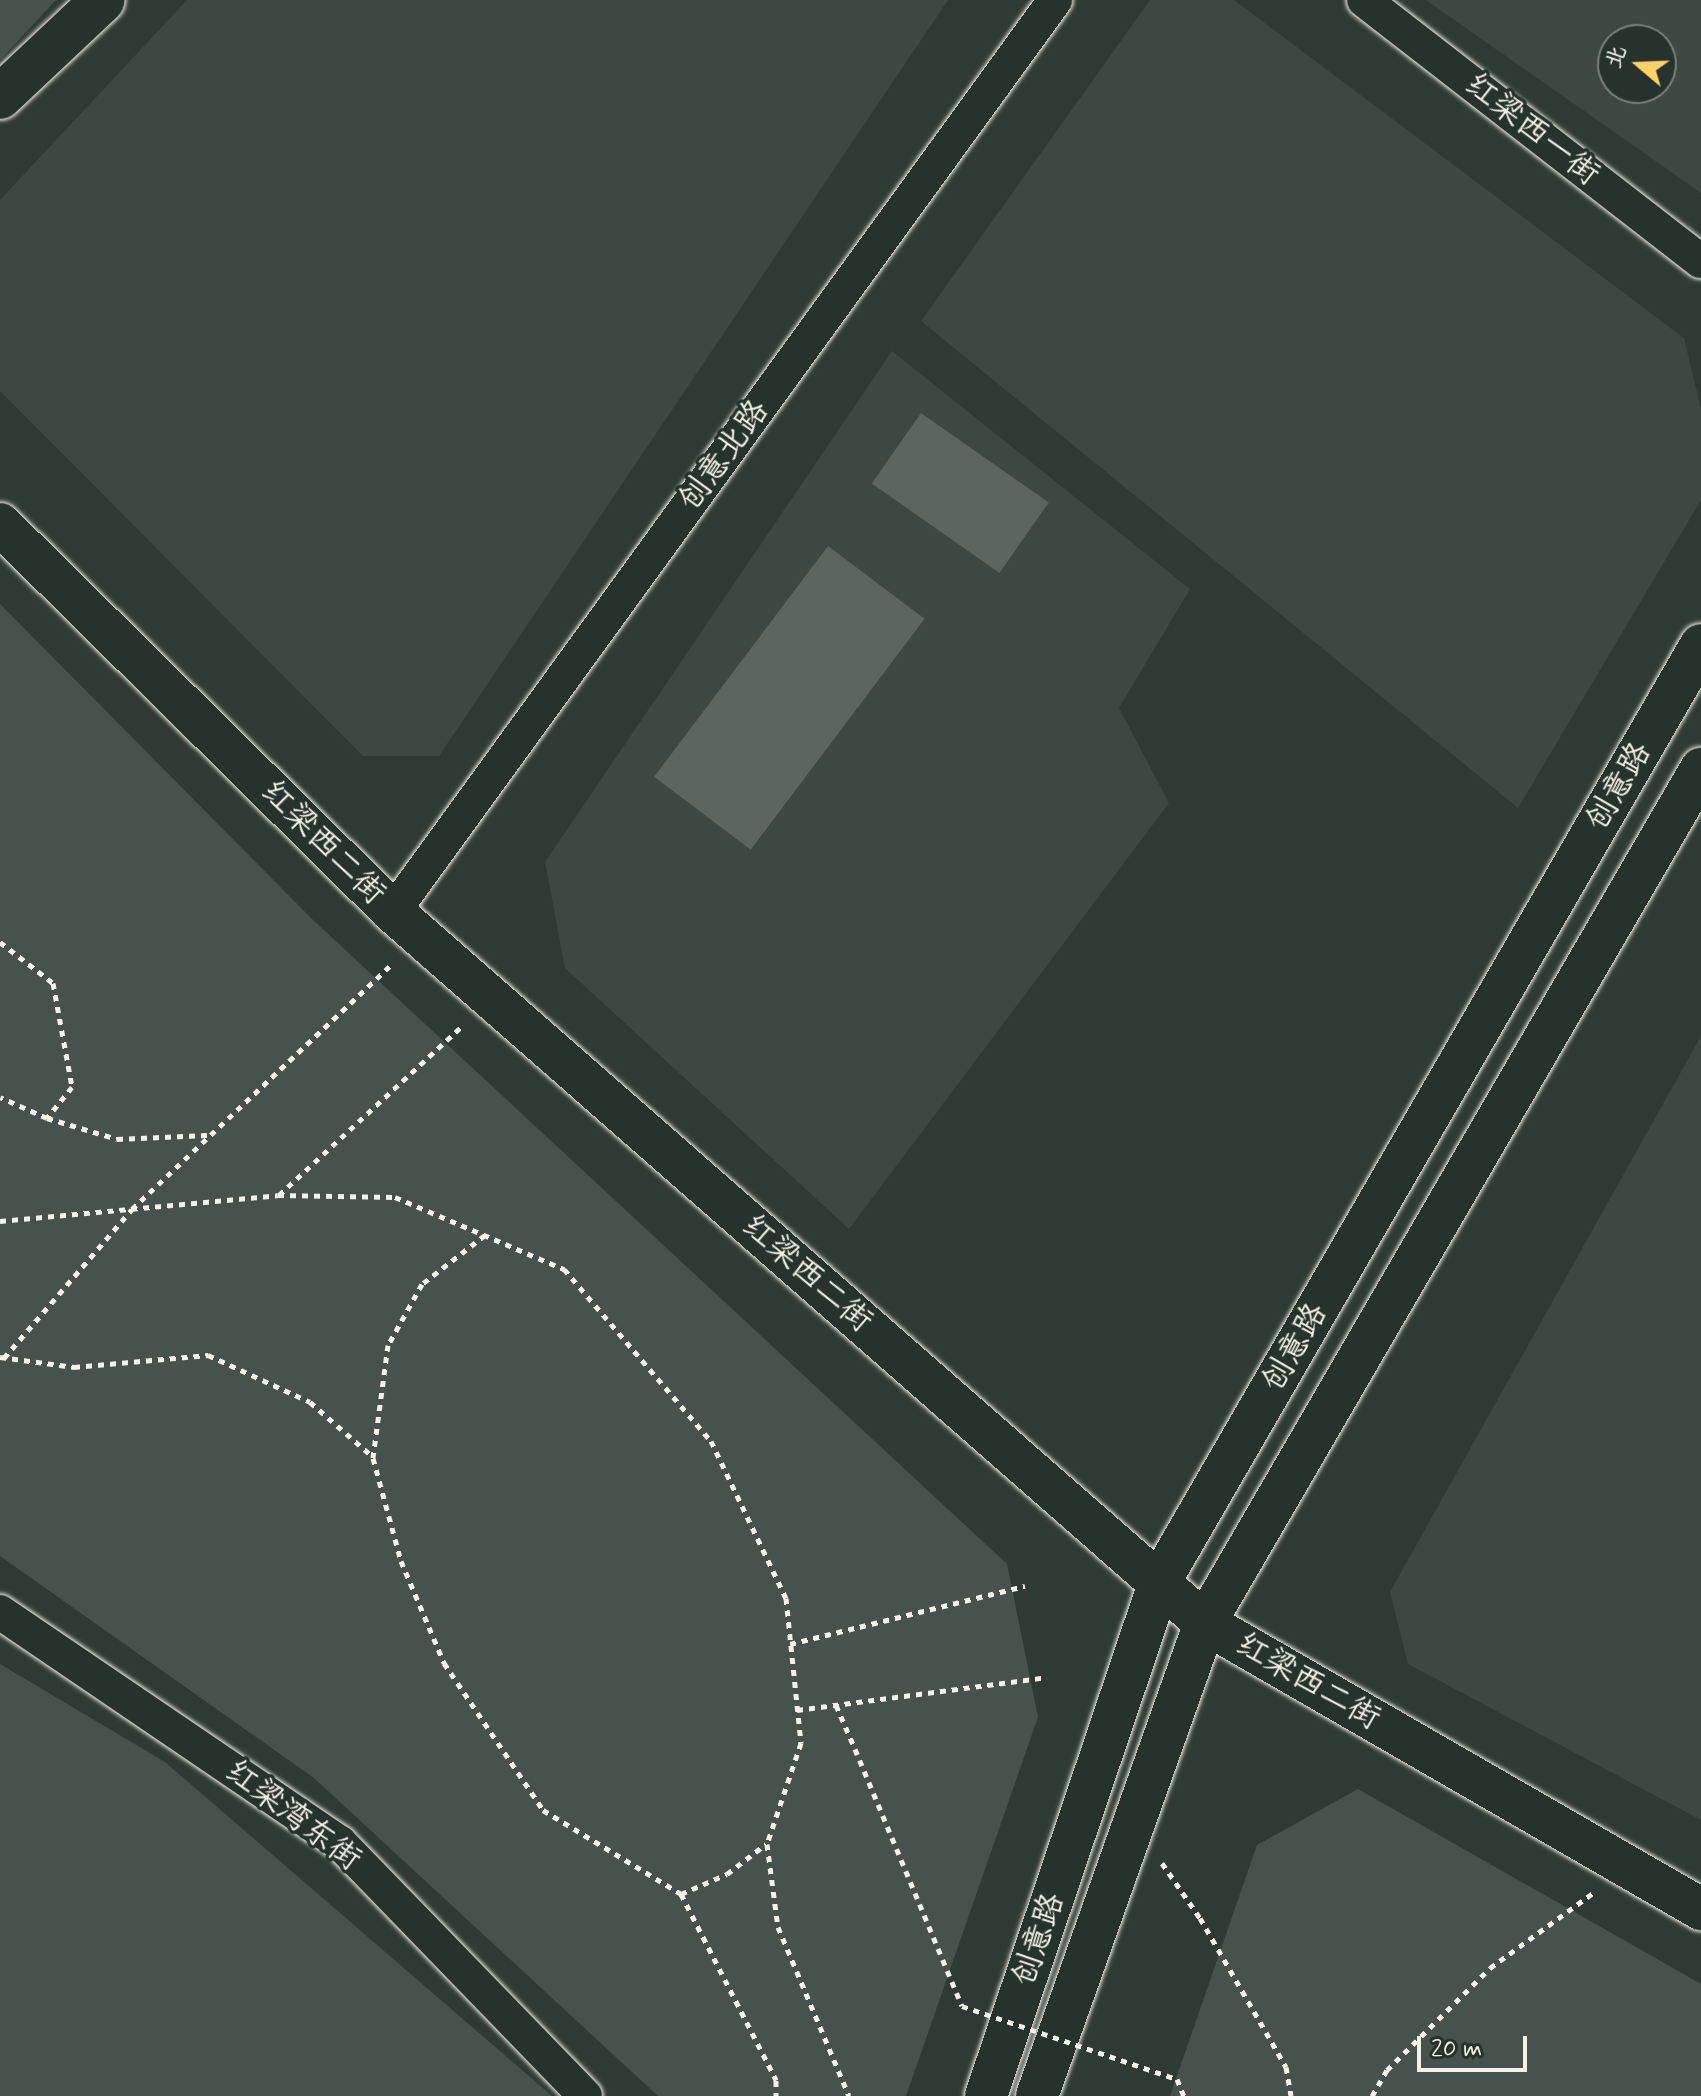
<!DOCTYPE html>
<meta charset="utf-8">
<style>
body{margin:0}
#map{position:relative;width:1701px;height:2096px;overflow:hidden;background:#2e3b34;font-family:Mynerve,"LXGW WenKai TC",sans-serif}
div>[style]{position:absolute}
.built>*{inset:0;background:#3c4841}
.green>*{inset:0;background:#48524c}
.building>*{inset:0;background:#5c655e;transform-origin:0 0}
.path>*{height:5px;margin-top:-2.5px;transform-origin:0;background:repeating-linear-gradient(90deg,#f4f1e8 0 6px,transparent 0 12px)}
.roads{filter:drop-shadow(0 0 2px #f4f1e8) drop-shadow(0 0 2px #f4f1e8)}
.minor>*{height:34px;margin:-17px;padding:0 17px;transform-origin:17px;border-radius:17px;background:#26332d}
.tertiary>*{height:42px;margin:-21px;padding:0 21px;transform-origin:21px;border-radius:21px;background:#26332d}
.secondary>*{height:44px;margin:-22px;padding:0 22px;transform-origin:22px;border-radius:22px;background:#26332d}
.path-bridge>*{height:5px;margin-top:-2.5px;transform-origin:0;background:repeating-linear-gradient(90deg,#f4f1e8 0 6px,transparent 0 12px)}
span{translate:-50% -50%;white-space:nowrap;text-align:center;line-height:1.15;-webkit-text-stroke:7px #26332d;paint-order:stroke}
.street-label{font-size:32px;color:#f4f1e8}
.north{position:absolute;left:1597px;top:24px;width:80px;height:80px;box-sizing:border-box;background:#26332d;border:2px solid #787f78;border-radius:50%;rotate:289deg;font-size:22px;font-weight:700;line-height:32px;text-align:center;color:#f4f1e8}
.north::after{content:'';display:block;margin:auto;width:28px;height:36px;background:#ffd166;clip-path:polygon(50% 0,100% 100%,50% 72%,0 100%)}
.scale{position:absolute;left:1417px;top:2036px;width:110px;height:36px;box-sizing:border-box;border:4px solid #f4f1e8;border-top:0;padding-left:10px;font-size:24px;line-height:28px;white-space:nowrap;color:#f4f1e8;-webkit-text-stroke:6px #26332d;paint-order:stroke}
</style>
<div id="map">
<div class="built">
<i style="clip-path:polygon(187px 0,948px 0,439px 756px,363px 756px,0 391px,0 200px)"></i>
<i style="clip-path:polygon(1150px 0,1234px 0,1684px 338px,1701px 409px,1701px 500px,1518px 808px,921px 321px)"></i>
<i style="clip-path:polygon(evenodd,1426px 0,1701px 0,1701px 193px,1426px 0,1613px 40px,1661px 40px,1661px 88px,1613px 88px,1613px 40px)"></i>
<i style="clip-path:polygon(892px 351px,1190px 589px,1119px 708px,1169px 803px,849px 1229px,565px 968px,545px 862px)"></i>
<i style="clip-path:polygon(1701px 1036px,1701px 1820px,1408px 1664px,1390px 1592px)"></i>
</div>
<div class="green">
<i style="clip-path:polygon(0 0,56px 0,0 60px)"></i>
<i style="clip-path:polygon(0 604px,313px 920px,1007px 1564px,1038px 1717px,906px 2096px,658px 2096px,314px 1778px,0 1556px)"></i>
<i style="clip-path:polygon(0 1664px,165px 1762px,552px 2096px,0 2096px)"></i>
<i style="clip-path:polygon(1358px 1789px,1701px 1984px,1701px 2096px,1170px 2096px,1257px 1845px)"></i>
</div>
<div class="building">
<i style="left:921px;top:413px;width:156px;height:86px;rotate:35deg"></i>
<i style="left:828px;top:546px;width:121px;height:289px;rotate:37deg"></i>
</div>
<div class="path">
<i style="left:0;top:942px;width:67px;rotate:37.7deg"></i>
<i style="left:53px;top:983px;width:106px;rotate:79.6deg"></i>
<i style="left:72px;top:1087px;width:40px;rotate:129deg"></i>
<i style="left:47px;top:1118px;width:51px;rotate:-155.9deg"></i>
<i style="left:47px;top:1118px;width:73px;rotate:16.7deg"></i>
<i style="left:117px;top:1139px;width:90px;rotate:-2.5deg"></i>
<i style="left:279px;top:1195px;width:251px;rotate:-42.7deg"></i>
<i style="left:0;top:1221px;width:279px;rotate:-5.3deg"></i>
<i style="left:278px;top:1195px;width:117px;rotate:1deg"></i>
<i style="left:395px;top:1197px;width:184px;rotate:23.1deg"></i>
<i style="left:564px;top:1269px;width:226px;rotate:49.5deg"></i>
<i style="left:711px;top:1441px;width:174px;rotate:64.5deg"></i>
<i style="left:786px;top:1598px;width:146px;rotate:84.1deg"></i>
<i style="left:801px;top:1743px;width:107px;rotate:108.6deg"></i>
<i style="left:767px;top:1844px;width:84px;rotate:82.5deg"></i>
<i style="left:778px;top:1927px;width:183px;rotate:67.2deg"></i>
<i style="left:485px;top:1235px;width:80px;rotate:142.1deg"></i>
<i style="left:422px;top:1284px;width:70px;rotate:119.1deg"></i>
<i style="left:388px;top:1345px;width:114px;rotate:97.6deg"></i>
<i style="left:373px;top:1458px;width:107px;rotate:74.8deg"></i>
<i style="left:401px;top:1561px;width:111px;rotate:67.1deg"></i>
<i style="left:444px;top:1663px;width:177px;rotate:56deg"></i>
<i style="left:543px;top:1810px;width:162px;rotate:31.3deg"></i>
<i style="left:681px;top:1894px;width:50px;rotate:-23.5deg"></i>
<i style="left:727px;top:1874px;width:49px;rotate:-37.6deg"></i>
<i style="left:0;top:1357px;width:75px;rotate:7.7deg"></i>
<i style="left:74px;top:1367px;width:135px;rotate:-5.1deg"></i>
<i style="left:208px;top:1355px;width:112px;rotate:24.7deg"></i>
<i style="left:310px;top:1402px;width:84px;rotate:41.1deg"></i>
<i style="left:4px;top:1358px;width:196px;rotate:-49.3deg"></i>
<i style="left:132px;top:1209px;width:359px;rotate:-43.3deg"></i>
<i style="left:790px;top:1644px;width:242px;rotate:-13.9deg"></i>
<i style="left:836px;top:1705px;width:48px;rotate:66.6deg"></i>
<i style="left:797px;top:1710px;width:252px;rotate:-7.5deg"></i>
<i style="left:1162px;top:1863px;width:67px;rotate:55.4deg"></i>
<i style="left:1200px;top:1918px;width:172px;rotate:60deg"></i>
<i style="left:1286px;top:2067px;width:29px;rotate:80deg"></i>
<i style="left:681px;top:1894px;width:209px;rotate:62.9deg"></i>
<i style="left:776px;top:2080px;width:16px;rotate:90deg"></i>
<i style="left:1372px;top:2096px;width:30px;rotate:-60deg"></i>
<i style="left:1387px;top:2070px;width:145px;rotate:-44.7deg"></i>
<i style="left:1490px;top:1968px;width:127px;rotate:-36.1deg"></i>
</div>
<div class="roads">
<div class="minor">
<i style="left:1364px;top:0;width:426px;rotate:37.8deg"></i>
<i style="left:393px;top:912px;width:1127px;rotate:-54.02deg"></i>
<i style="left:0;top:1612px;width:411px;rotate:34.2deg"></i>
<i style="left:340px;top:1843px;width:352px;rotate:45.9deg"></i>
</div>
<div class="tertiary">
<i style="left:0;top:524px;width:552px;rotate:44.63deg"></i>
<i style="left:393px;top:912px;width:1079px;rotate:41.21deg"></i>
<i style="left:1205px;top:1623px;width:573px;rotate:29.97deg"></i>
<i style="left:986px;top:2096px;width:544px;rotate:-71.33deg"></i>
<i style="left:1160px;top:1581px;width:1081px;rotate:-59.97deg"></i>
<i style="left:1037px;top:2096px;width:502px;rotate:-70.45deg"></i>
<i style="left:1205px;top:1623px;width:988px;rotate:-59.85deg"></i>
</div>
<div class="secondary">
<i style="left:0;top:97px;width:141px;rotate:-43.3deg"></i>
</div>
</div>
<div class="path-bridge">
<i style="left:855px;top:1749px;width:278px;rotate:67.4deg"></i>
<i style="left:962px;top:2006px;width:227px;rotate:18.8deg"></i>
<i style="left:1177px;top:2079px;width:18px;rotate:68deg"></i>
</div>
<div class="street-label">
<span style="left:1532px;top:130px;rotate:38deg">红梁西一街</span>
<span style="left:724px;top:456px;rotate:-54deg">创意北路</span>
<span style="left:1619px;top:787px;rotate:-60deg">创意路</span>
<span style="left:323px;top:843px;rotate:45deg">红梁西二街</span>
<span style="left:807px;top:1274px;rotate:41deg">红梁西二街</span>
<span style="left:1295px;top:1348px;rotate:-60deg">创意路</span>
<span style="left:1308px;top:1682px;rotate:30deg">红梁西二街</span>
<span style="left:293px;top:1816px;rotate:37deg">红梁湾东街</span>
<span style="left:1039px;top:1940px;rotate:-71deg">创意路</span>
</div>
<div class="north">北</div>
<div class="scale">20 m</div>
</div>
